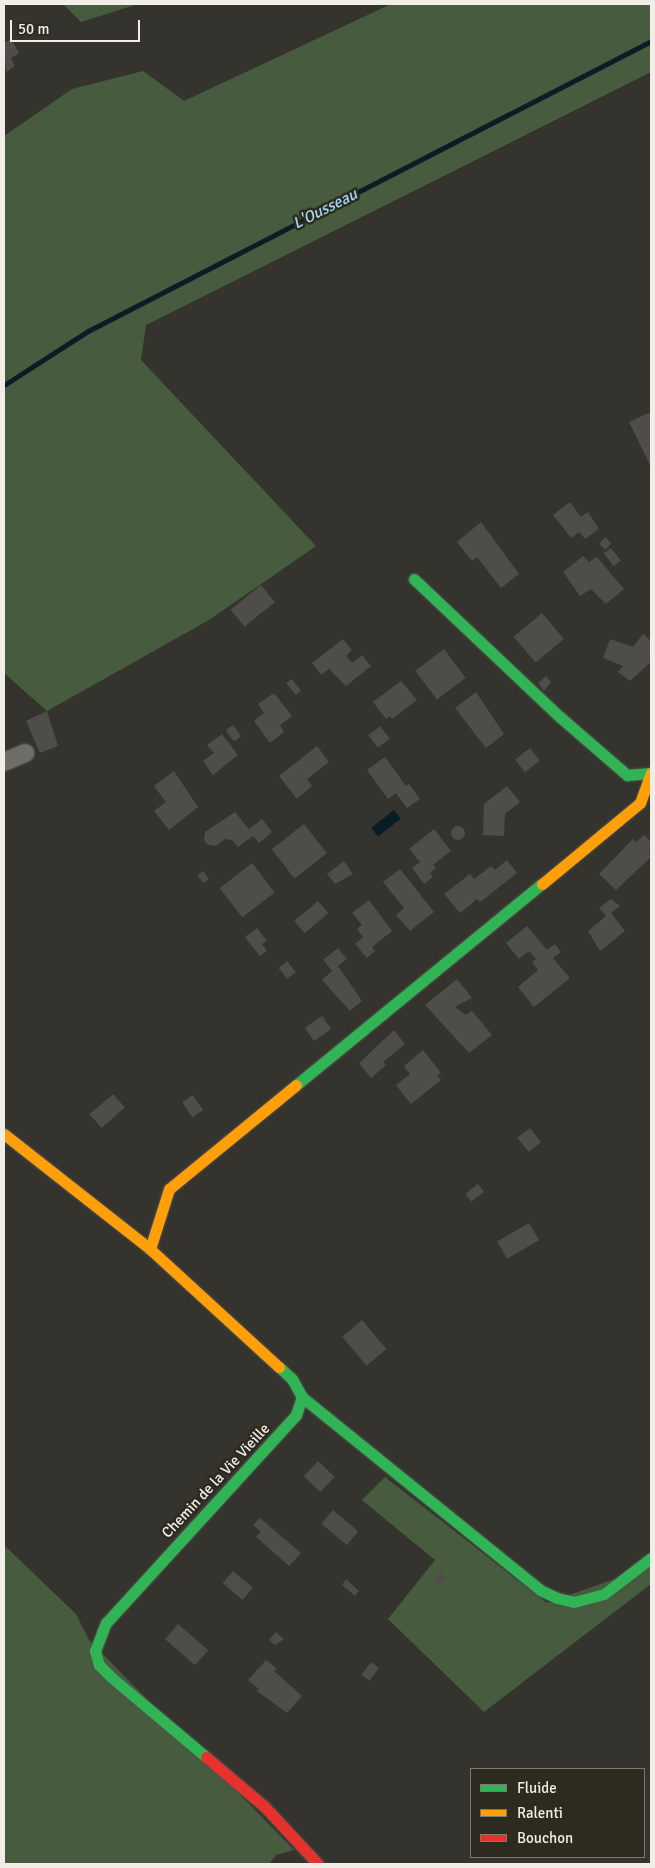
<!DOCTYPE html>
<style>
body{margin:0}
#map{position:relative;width:655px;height:1868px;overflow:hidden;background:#34332d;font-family:Signika,sans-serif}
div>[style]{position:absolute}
.green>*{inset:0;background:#475c3f}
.water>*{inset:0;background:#091d26;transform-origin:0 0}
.stream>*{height:5px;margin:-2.5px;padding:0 2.5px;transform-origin:2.5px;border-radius:2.5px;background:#091d26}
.building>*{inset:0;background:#4f4d49;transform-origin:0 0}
.round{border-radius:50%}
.roads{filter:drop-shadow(0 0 1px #52514c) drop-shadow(0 0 1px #52514c)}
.street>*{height:18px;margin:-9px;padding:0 9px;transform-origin:9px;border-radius:9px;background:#6e6d68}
.fast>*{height:11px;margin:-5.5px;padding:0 5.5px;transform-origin:5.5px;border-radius:5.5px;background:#30b455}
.slow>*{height:11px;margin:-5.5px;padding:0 5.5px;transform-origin:5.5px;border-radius:5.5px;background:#ff9f0a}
.jam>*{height:11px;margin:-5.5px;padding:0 5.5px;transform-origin:5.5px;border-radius:5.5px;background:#e5322d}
span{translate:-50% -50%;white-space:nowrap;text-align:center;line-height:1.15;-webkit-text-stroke:5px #2d2b20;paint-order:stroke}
.street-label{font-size:15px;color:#f0eee7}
.water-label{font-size:16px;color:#a1d8f4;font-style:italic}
.frame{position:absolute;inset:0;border:5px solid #f0eee7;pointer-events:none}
.legend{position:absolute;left:470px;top:1768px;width:175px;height:90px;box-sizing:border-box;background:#2d2b20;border:1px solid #7b7970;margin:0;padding:6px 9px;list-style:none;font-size:15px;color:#f0eee7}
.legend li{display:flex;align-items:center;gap:10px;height:25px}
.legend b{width:25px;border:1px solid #7b7970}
.scale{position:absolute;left:10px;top:20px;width:130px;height:22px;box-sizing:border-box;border:2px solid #f0eee7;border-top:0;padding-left:6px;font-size:15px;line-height:18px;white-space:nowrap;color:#f0eee7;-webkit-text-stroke:4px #2d2b20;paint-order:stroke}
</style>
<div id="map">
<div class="green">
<i style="clip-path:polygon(63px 4px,138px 4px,81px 22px)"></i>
<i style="clip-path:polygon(391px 4px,651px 4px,651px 72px,146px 325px,141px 360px,316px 546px,209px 620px,47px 711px,4px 673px,4px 136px,72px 89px,143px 71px,184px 101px)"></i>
<i style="clip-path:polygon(385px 1477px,547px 1603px,651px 1566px,651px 1584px,484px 1712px,388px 1619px,435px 1560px,362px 1500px)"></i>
<i style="clip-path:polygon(4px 1545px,76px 1614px,89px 1640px,294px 1850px,276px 1855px,269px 1864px,4px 1864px)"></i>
</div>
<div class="water">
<i style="left:394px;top:810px;width:11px;height:29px;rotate:52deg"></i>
</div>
<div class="stream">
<i style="left:4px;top:385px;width:100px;rotate:-32.7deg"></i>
<i style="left:88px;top:331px;width:633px;rotate:-27.25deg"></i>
</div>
<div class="building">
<i style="clip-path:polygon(11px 39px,19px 53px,11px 58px,15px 66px,6px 72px,4px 43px)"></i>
<i style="clip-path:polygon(651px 412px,651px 467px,629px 422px)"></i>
<i style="clip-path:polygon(570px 502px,581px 517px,588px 512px,599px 529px,585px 539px,579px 532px,571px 538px,553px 515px)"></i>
<i style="clip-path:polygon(481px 522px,519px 574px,501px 588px,477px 557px,472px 561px,457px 542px)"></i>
<i style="clip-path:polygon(606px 537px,611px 544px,605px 550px,599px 543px)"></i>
<i style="left:611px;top:548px;width:16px;height:9px;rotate:52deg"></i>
<i style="clip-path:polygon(583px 556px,589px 562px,597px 557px,624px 589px,606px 604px,591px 589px,580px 596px,563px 572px)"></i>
<i style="left:261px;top:585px;width:22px;height:39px;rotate:51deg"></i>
<i style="left:542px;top:613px;width:34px;height:37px;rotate:50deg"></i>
<i style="clip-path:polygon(643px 634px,651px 641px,651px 662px,630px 681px,618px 672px,623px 666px,603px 658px,610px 639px,633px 647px)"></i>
<i style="clip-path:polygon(343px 639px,352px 650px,346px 656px,352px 663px,362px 655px,371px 666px,346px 686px,329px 669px,321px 675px,312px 663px)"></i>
<i style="left:444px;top:649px;width:36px;height:36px;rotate:53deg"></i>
<i style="clip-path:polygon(546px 676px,551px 682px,544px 691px,538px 683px)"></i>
<i style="clip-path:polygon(292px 679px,301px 691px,296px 695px,286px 683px)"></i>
<i style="clip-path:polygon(401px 681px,417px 700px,392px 719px,390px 716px,386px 719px,373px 702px)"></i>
<i style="clip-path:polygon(476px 692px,504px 734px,486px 748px,455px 708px)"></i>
<i style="clip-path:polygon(274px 693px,292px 716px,280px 725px,284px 732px,270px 743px,254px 721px,264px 713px,258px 704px)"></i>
<i style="clip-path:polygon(47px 711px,58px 746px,40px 753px,26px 721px)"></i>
<i style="left:233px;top:725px;width:14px;height:9px;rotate:54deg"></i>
<i style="left:380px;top:726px;width:16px;height:15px;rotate:52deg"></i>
<i style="clip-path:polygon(222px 734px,238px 755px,213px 775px,203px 761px,214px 753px,207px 745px)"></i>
<i style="clip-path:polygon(317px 746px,329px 762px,307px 779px,312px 786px,297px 799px,279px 776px)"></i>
<i style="left:530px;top:748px;width:16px;height:19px;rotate:52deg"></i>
<i style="clip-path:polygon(385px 757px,406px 786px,409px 784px,420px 799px,407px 808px,396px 793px,388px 799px,367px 770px)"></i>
<i style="clip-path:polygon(174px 771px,198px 807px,169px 830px,154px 811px,166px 802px,154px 786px)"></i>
<i style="clip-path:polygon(507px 786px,520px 802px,505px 814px,504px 836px,483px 835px,484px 804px)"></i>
<i style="clip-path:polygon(235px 812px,249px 829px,262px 819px,272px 832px,259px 843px,253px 836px,238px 847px,232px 840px,225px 839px,216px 846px,208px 845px,204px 840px,205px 832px)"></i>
<i style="left:304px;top:824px;width:37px;height:41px;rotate:52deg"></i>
<i class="round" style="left:451px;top:826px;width:14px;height:14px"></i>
<i style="clip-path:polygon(434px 829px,451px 851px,433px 865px,436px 868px,430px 873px,433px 877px,424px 884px,412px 868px,420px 862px,409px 849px)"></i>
<i style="clip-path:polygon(644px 835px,651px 842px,649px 854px,651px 857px,616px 890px,599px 874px,633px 839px,636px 842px)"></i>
<i style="clip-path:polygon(507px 860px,517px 873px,483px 900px,480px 902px,477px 899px,460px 913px,444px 894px,470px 874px,474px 879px,491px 866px,495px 870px)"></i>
<i style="clip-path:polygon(344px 861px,353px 874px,335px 884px,327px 874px)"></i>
<i style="left:252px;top:863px;width:37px;height:41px;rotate:52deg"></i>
<i style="clip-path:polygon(400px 869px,434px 912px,410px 931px,396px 915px,404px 908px,383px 882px)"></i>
<i style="left:203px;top:871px;width:10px;height:7px;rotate:53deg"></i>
<i style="clip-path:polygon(611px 899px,620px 906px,611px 913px,625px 931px,600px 951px,588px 931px,606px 916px,599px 908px)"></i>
<i style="clip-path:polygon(369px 900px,392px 931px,372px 947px,375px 951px,367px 958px,355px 944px,363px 937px,357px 929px,362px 925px,352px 913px)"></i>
<i style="left:318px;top:901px;width:16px;height:31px;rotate:50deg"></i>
<i style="clip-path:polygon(527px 926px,547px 950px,555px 944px,561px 952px,553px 958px,570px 978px,534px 1007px,518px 987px,538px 970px,532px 962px,536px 959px,529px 951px,519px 959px,506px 943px)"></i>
<i style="clip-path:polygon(257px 928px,267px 941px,262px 944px,267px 951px,260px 956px,245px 937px)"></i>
<i style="clip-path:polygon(338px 948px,347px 959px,338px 966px,362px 1001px,350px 1011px,322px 980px,332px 971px,323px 960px)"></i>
<i style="left:287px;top:961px;width:14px;height:11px;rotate:51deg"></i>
<i style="clip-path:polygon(457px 979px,472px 998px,455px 1007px,466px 1015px,472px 1011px,492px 1035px,469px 1053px,425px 1005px)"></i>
<i style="left:322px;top:1016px;width:16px;height:21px;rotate:55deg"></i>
<i style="clip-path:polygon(394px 1030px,405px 1044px,383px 1062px,386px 1065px,371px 1078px,359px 1063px)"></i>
<i style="clip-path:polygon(423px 1050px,441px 1073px,437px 1076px,441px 1080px,411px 1104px,396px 1085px,410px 1074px,404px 1066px)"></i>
<i style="left:113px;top:1094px;width:18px;height:31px;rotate:49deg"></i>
<i style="left:193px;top:1095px;width:18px;height:13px;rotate:56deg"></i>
<i style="left:530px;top:1128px;width:18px;height:16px;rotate:52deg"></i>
<i style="left:478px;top:1184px;width:10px;height:16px;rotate:53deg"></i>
<i style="left:529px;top:1223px;width:20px;height:37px;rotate:60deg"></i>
<i style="left:362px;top:1320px;width:38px;height:26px;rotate:50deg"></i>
<i style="left:318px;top:1461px;width:23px;height:21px;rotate:43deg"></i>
<i style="left:333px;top:1510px;width:33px;height:18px;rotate:40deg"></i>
<i style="clip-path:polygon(260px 1518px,301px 1553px,289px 1566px,256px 1537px,261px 1532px,253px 1525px)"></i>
<i style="left:233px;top:1571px;width:26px;height:16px;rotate:40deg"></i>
<i style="clip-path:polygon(440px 1572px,446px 1577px,439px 1585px,434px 1579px)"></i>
<i style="clip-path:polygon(346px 1579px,359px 1591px,355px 1596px,342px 1585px)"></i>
<i style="left:178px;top:1624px;width:40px;height:20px;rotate:41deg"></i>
<i style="clip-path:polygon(276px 1632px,284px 1639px,275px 1645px,269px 1640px)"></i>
<i style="clip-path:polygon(266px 1660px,277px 1669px,274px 1671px,302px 1696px,287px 1713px,257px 1691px,259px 1689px,248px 1680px)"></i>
<i style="left:371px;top:1662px;width:10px;height:16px;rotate:37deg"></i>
</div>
<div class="roads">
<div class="street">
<i style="left:4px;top:762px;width:23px;rotate:-23deg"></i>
</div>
<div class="fast">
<i style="left:414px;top:579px;width:201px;rotate:43.4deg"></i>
<i style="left:560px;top:717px;width:89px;rotate:40.9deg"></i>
<i style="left:627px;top:775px;width:23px;rotate:-5deg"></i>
<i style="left:296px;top:1085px;width:318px;rotate:-39.3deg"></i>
<i style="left:302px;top:1397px;width:306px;rotate:39deg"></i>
<i style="left:540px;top:1590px;width:19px;rotate:25deg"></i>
<i style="left:557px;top:1598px;width:17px;rotate:13deg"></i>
<i style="left:574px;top:1602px;width:31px;rotate:-15deg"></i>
<i style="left:604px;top:1594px;width:59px;rotate:-37.5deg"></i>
<i style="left:206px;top:1757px;width:124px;rotate:-139.9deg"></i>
<i style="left:111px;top:1677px;width:17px;rotate:-135deg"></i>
<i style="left:99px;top:1665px;width:15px;rotate:-106deg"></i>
<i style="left:95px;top:1651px;width:30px;rotate:-69deg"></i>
<i style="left:106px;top:1623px;width:282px;rotate:-47.6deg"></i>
<i style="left:296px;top:1415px;width:19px;rotate:-72deg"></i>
<i style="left:302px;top:1397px;width:21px;rotate:-119deg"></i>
<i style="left:292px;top:1379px;width:18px;rotate:-137deg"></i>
</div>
<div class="slow">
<i style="left:542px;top:884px;width:127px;rotate:-39.6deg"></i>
<i style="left:640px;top:803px;width:32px;rotate:-70deg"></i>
<i style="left:4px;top:1134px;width:186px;rotate:38.2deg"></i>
<i style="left:150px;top:1249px;width:175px;rotate:42.5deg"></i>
<i style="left:150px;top:1249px;width:63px;rotate:-72.4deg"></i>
<i style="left:169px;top:1189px;width:164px;rotate:-39.3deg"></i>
</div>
<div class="jam">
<i style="left:206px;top:1757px;width:77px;rotate:40.3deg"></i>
<i style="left:265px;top:1807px;width:78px;rotate:47.1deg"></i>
</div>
</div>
<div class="street-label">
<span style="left:216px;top:1481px;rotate:-47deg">Chemin de la Vie Vieille</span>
</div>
<div class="water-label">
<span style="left:325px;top:209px;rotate:-27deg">L'Ousseau</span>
</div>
<div class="frame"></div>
<ul class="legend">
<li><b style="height:6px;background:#30b455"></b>Fluide</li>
<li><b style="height:6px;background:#ff9f0a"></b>Ralenti</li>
<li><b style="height:6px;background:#e5322d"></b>Bouchon</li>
</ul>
<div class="scale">50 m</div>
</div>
